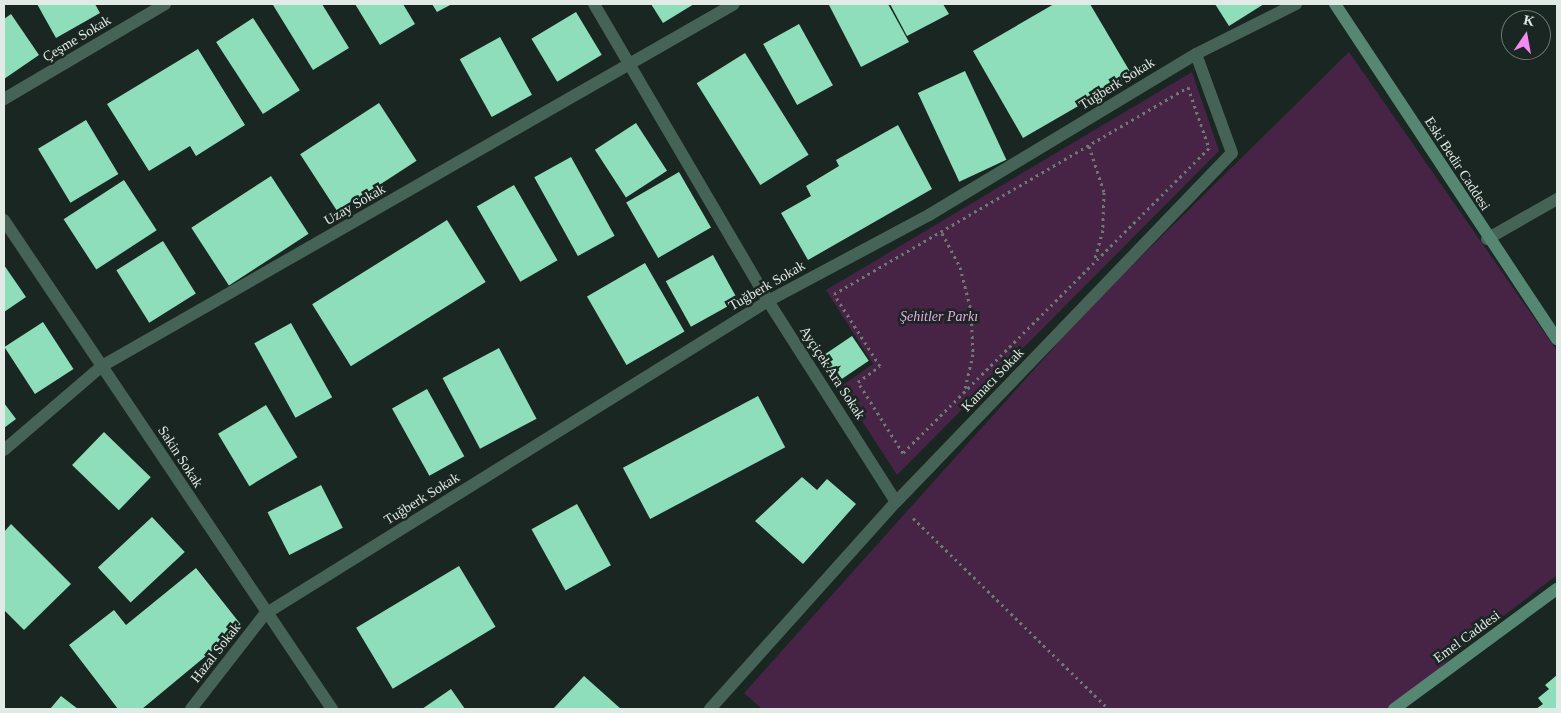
<!DOCTYPE html>
<meta charset="utf-8">
<style>
body{margin:0}
#map{position:relative;width:1561px;height:713px;overflow:hidden;background:#1a2621;font-family:Georgia,serif}
div>[style]{position:absolute}
.green>*{inset:0;background:#472346}
.building>*{inset:0;background:#8eddbb;transform-origin:0 0}
.path>*{height:3px;margin-top:-1.5px;transform-origin:0;background:repeating-linear-gradient(90deg,#6e7974 0 2.5px,transparent 0 6.5px)}
.street>*{height:12px;margin:-6px;padding:0 6px;transform-origin:6px;border-radius:6px;background:#456356}
.secondary>*{height:12px;margin:-6px;padding:0 6px;transform-origin:6px;border-radius:6px;background:#568772}
span{translate:-50% -50%;white-space:nowrap;text-align:center;line-height:1.15;-webkit-text-stroke:5px #1a2621;paint-order:stroke}
.street-label{font-size:14px;color:#e2eae6}
.park-label{font-size:14px;color:#eda6ea;font-style:italic}
.frame{position:absolute;inset:0;border:5px solid #e2eae6;pointer-events:none}
.north{position:absolute;left:1501px;top:10px;width:50px;height:50px;box-sizing:border-box;background:#1a2621;border:1px solid #6a7470;border-radius:50%;rotate:12deg;font-size:14px;font-weight:700;line-height:20px;text-align:center;color:#e2eae6}
.north::after{content:'';display:block;margin:auto;width:18px;height:22px;background:#f38af1;clip-path:polygon(50% 0,100% 100%,50% 72%,0 100%)}
</style>
<div id="map">
<div class="green">
<i style="clip-path:polygon(1349px 52px,1557px 351px,1557px 575px,1459px 650px,1397px 709px,762px 709px,744px 693px,1091px 306px)"></i>
<i style="clip-path:polygon(1192px 72px,1219px 151px,897px 475px,840px 387px,873px 364px,826px 290px)"></i>
</div>
<div class="building">
<i style="clip-path:polygon(37px 4px,95px 4px,100px 13px,56px 38px)"></i>
<i style="clip-path:polygon(322px 4px,349px 48px,313px 70px,273px 5px)"></i>
<i style="clip-path:polygon(355px 4px,403px 4px,415px 24px,380px 45px)"></i>
<i style="clip-path:polygon(432px 4px,452px 4px,437px 12px)"></i>
<i style="clip-path:polygon(651px 4px,694px 4px,663px 23px)"></i>
<i style="clip-path:polygon(888px 4px,909px 42px,861px 67px,829px 5px)"></i>
<i style="clip-path:polygon(890px 4px,943px 4px,949px 14px,907px 36px)"></i>
<i style="clip-path:polygon(1054px 4px,1090px 4px,1132px 75px,1023px 138px,973px 51px)"></i>
<i style="clip-path:polygon(1215px 4px,1264px 4px,1229px 26px)"></i>
<i style="left:576px;top:12px;width:50px;height:52px;rotate:59deg"></i>
<i style="clip-path:polygon(11px 14px,39px 55px,4px 79px,4px 19px)"></i>
<i style="left:253px;top:18px;width:86px;height:44px;rotate:57deg"></i>
<i style="left:799px;top:24px;width:70px;height:41px;rotate:61deg"></i>
<i style="left:500px;top:37px;width:66px;height:46px;rotate:61deg"></i>
<i style="clip-path:polygon(198px 49px,245px 125px,196px 156px,190px 146px,149px 171px,107px 104px)"></i>
<i style="left:745px;top:53px;width:120px;height:57px;rotate:58deg"></i>
<i style="left:965px;top:71px;width:98px;height:52px;rotate:65deg"></i>
<i style="left:379px;top:103px;width:69px;height:94px;rotate:57deg"></i>
<i style="left:86px;top:120px;width:63px;height:56px;rotate:59deg"></i>
<i style="left:636px;top:123px;width:57px;height:49px;rotate:57deg"></i>
<i style="clip-path:polygon(898px 125px,932px 189px,808px 260px,781px 213px,811px 196px,806px 186px,839px 166px,836px 160px)"></i>
<i style="left:571px;top:157px;width:90px;height:42px;rotate:61deg"></i>
<i style="left:679px;top:172px;width:64px;height:61px;rotate:60deg"></i>
<i style="left:271px;top:176px;width:69px;height:95px;rotate:57deg"></i>
<i style="left:124px;top:180px;width:60px;height:72px;rotate:57deg"></i>
<i style="left:514px;top:185px;width:87px;height:43px;rotate:60deg"></i>
<i style="left:447px;top:220px;width:73px;height:159px;rotate:58deg"></i>
<i style="left:163px;top:241px;width:62px;height:55px;rotate:58deg"></i>
<i style="left:713px;top:255px;width:52px;height:54px;rotate:61deg"></i>
<i style="left:645px;top:263px;width:79px;height:67px;rotate:60deg"></i>
<i style="clip-path:polygon(4px 265px,26px 297px,4px 312px)"></i>
<i style="left:43px;top:322px;width:56px;height:46px;rotate:57deg"></i>
<i style="left:291px;top:323px;width:85px;height:42px;rotate:61deg"></i>
<i style="left:852px;top:336px;width:30px;height:42px;rotate:56deg"></i>
<i style="left:499px;top:348px;width:80px;height:64px;rotate:62deg"></i>
<i style="left:427px;top:389px;width:77px;height:40px;rotate:61deg"></i>
<i style="left:758px;top:396px;width:58px;height:153px;rotate:62deg"></i>
<i style="clip-path:polygon(4px 403px,16px 419px,4px 428px)"></i>
<i style="left:266px;top:405px;width:61px;height:56px;rotate:59deg"></i>
<i style="left:104px;top:432px;width:65px;height:46px;rotate:44deg"></i>
<i style="clip-path:polygon(802px 477px,817px 490px,827px 479px,856px 504px,803px 564px,755px 521px)"></i>
<i style="left:321px;top:485px;width:48px;height:60px;rotate:63deg"></i>
<i style="left:577px;top:504px;width:70px;height:52px;rotate:61deg"></i>
<i style="left:152px;top:517px;width:48px;height:74px;rotate:47deg"></i>
<i style="clip-path:polygon(11px 524px,71px 584px,24px 630px,4px 610px,4px 532px)"></i>
<i style="left:459px;top:566px;width:71px;height:120px;rotate:59deg"></i>
<i style="clip-path:polygon(196px 568px,242px 626px,142px 709px,118px 709px,69px 645px,114px 610px,126px 625px)"></i>
<i style="clip-path:polygon(1557px 675px,1557px 709px,1536px 709px,1543px 704px,1538px 698px,1549px 689px,1545px 685px)"></i>
<i style="clip-path:polygon(584px 676px,621px 709px,553px 709px)"></i>
<i style="clip-path:polygon(451px 689px,465px 709px,422px 709px)"></i>
<i style="clip-path:polygon(61px 696px,78px 709px,50px 709px)"></i>
</div>
<div class="path">
<i style="left:1188px;top:87px;width:65px;rotate:71deg"></i>
<i style="left:1209px;top:148px;width:432px;rotate:135.1deg"></i>
<i style="left:903px;top:453px;width:84px;rotate:-122.4deg"></i>
<i style="left:858px;top:382px;width:27px;rotate:-36deg"></i>
<i style="left:880px;top:366px;width:85px;rotate:-122.6deg"></i>
<i style="left:834px;top:294px;width:410px;rotate:-30.3deg"></i>
<i style="left:1089px;top:146px;width:48px;rotate:71.9deg"></i>
<i style="left:1104px;top:192px;width:38px;rotate:92deg"></i>
<i style="left:1103px;top:230px;width:32px;rotate:106deg"></i>
<i style="left:942px;top:233px;width:38px;rotate:62deg"></i>
<i style="left:960px;top:267px;width:44px;rotate:75.7deg"></i>
<i style="left:971px;top:310px;width:44px;rotate:87.4deg"></i>
<i style="left:973px;top:354px;width:37px;rotate:103deg"></i>
<i style="left:913px;top:518px;width:274px;rotate:44.3deg"></i>
</div>
<div class="street">
<i style="left:594px;top:4px;width:344px;rotate:59.6deg"></i>
<i style="left:768px;top:301px;width:238px;rotate:57.5deg"></i>
<i style="left:4px;top:99px;width:187px;rotate:-30.5deg"></i>
<i style="left:4px;top:220px;width:589px;rotate:56.15deg"></i>
<i style="left:1487px;top:239px;width:81px;rotate:-29.7deg"></i>
<i style="left:4px;top:450px;width:129px;rotate:-40.6deg"></i>
<i style="left:102px;top:366px;width:728px;rotate:-29.8deg"></i>
<i style="left:191px;top:709px;width:120px;rotate:-52.1deg"></i>
<i style="left:265px;top:614px;width:592px;rotate:-31.89deg"></i>
<i style="left:768px;top:301px;width:183px;rotate:-28.1deg"></i>
<i style="left:929px;top:215px;width:312px;rotate:-31.1deg"></i>
<i style="left:1196px;top:54px;width:112px;rotate:-26.6deg"></i>
<i style="left:710px;top:709px;width:278px;rotate:-48.1deg"></i>
<i style="left:896px;top:502px;width:484px;rotate:-46.1deg"></i>
<i style="left:1232px;top:153px;width:105px;rotate:-110deg"></i>
</div>
<div class="secondary">
<i style="left:1335px;top:4px;width:402px;rotate:56.5deg"></i>
<i style="left:1394px;top:709px;width:202px;rotate:-36.4deg"></i>
</div>
<div class="street-label">
<span style="left:77px;top:39px;rotate:-31deg">Çeşme Sokak</span>
<span style="left:1117px;top:84px;rotate:-32deg">Tuğberk Sokak</span>
<span style="left:1457px;top:164px;rotate:57deg">Eski Bedir Caddesi</span>
<span style="left:355px;top:205px;rotate:-30deg">Uzay Sokak</span>
<span style="left:767px;top:286px;rotate:-30deg">Tuğberk Sokak</span>
<span style="left:832px;top:373px;rotate:57deg">Ayçiçek Ara Sokak</span>
<span style="left:993px;top:380px;rotate:-46deg">Kamacı Sokak</span>
<span style="left:180px;top:457px;rotate:57deg">Sakin Sokak</span>
<span style="left:422px;top:499px;rotate:-32deg">Tuğberk Sokak</span>
<span style="left:1467px;top:637px;rotate:-36deg">Emel Caddesi</span>
<span style="left:216px;top:653px;rotate:-52deg">Hazal Sokak</span>
</div>
<div class="park-label">
<span style="left:939px;top:317px">Şehitler Parkı</span>
</div>
<div class="frame"></div>
<div class="north">K</div>
</div>
